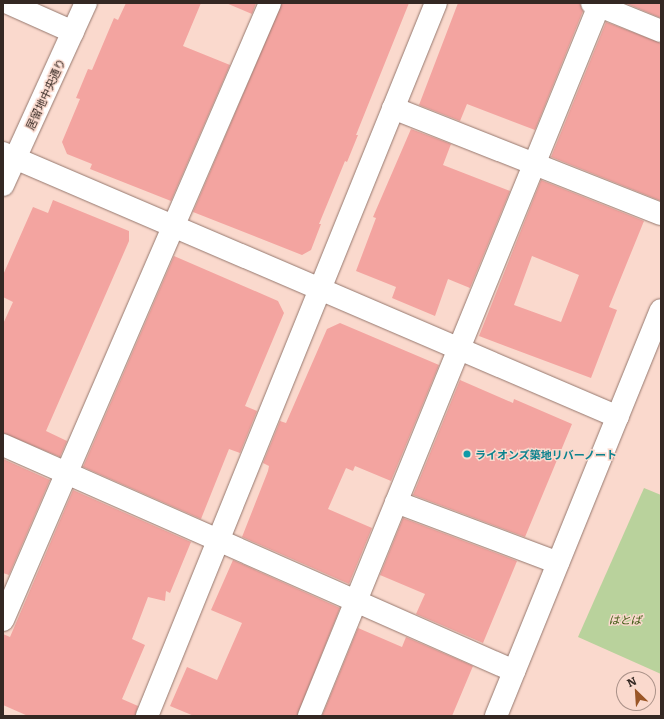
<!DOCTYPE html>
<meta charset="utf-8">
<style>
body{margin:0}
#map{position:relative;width:664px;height:719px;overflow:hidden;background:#fad9cd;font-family:Literata,"Noto Sans JP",serif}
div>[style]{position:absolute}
.green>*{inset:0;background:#b9d29c}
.building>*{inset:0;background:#f3a4a0}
.roads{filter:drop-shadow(0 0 1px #95786e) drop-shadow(0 0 1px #95786e)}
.minor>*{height:22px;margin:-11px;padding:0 11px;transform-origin:11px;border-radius:11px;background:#fff}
.dots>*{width:11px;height:11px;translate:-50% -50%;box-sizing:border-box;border:2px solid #fad9cd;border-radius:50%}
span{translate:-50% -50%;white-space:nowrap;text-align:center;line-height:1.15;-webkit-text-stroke:3px #fad9cd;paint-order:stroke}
.street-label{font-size:11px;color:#342823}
.culture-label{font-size:11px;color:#0d838f;font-weight:700}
.left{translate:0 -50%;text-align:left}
.park-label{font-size:11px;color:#3d5811;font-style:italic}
.frame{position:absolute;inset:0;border:4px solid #342823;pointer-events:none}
.north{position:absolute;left:616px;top:671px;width:40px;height:40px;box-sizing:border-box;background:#fad9cd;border:1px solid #ab9289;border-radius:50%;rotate:335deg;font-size:11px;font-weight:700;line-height:16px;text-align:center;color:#342823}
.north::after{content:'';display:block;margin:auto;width:14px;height:18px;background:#9a5627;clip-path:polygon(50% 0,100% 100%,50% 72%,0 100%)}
</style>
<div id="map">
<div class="green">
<i style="clip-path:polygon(644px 488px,661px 495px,661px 674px,578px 637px)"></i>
</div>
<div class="building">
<i style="clip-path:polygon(126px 3px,201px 3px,183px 46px,230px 65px,171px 201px,90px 169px,92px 164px,67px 154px,62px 142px,80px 99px,76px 98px,88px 69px,92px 70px,114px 18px,118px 20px)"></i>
<i style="clip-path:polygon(226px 3px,256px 3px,252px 14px)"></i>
<i style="clip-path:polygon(282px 3px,409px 3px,356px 135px,358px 135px,347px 162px,345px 161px,319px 224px,321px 224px,311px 250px,302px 255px,193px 212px)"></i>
<i style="clip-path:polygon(458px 3px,580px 3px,583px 11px,535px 130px,467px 104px,460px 121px,419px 105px)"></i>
<i style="clip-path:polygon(625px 3px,661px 3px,661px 18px)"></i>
<i style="clip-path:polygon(606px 22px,661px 43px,661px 201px,551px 157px)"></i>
<i style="clip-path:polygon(411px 129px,451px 144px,443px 165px,510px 191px,470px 288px,448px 279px,435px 316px,392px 298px,396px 287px,356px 271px,376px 218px,373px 217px)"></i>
<i style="clip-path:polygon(evenodd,541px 180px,644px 221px,609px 307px,617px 310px,591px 378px,479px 336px,541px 180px,532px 256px,579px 275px,561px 322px,514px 305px,532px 256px)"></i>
<i style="clip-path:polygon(53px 200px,129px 231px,129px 241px,46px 431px,67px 441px,60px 457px,3px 433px,3px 324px,13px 302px,3px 297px,3px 275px,33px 207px,48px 213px)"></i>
<i style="clip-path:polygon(174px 256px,278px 301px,284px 313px,245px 406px,257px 411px,240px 453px,229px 449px,201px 519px,83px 467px)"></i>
<i style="clip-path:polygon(340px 323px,439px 365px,391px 481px,355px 466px,353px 471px,346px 468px,328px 509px,372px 528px,349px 584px,242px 537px,268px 471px,269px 466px,263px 463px,280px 421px,286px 423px,327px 329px)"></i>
<i style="clip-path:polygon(460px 380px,513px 403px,514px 399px,572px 424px,525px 537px,413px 495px)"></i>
<i style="clip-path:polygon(3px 459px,50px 480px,9px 575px,3px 573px)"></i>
<i style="clip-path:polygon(73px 490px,191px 542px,170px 593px,166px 591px,165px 601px,148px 597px,132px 639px,145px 645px,122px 699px,138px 706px,135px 716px,28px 716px,3px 705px,3px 634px,10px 637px)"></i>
<i style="clip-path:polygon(403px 518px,517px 561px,483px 643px,416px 614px,425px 594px,380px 575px)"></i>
<i style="clip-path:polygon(233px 560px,340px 608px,297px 716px,194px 716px,170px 706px,187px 667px,217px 680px,242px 623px,211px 610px)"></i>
<i style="clip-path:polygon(358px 628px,402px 647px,406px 637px,473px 666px,452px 716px,322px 716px)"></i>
</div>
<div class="roads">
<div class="minor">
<i style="left:8px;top:3px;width:71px;rotate:24deg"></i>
<i style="left:592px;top:3px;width:74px;rotate:22.1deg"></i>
<i style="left:393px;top:108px;width:288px;rotate:21.6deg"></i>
<i style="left:3px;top:153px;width:669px;rotate:23.23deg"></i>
<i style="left:3px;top:185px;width:200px;rotate:-65.5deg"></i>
<i style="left:3px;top:445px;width:559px;rotate:23.86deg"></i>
<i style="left:396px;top:502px;width:173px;rotate:20.6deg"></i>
<i style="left:3px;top:620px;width:672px;rotate:-66.6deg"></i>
<i style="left:147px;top:716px;width:769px;rotate:-67.94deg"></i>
<i style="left:309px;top:716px;width:770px;rotate:-67.8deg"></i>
<i style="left:496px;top:716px;width:438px;rotate:-67.9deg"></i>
</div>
</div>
<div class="dots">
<i style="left:467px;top:454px;background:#0f9aa8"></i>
</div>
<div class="street-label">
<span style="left:45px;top:94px;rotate:-65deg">居留地中央通り</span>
</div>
<div class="culture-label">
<span class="left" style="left:475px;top:454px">ライオンズ築地リバーノート</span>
</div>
<div class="park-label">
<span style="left:625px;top:619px">はとば</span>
</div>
<div class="frame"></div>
<div class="north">N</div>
</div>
